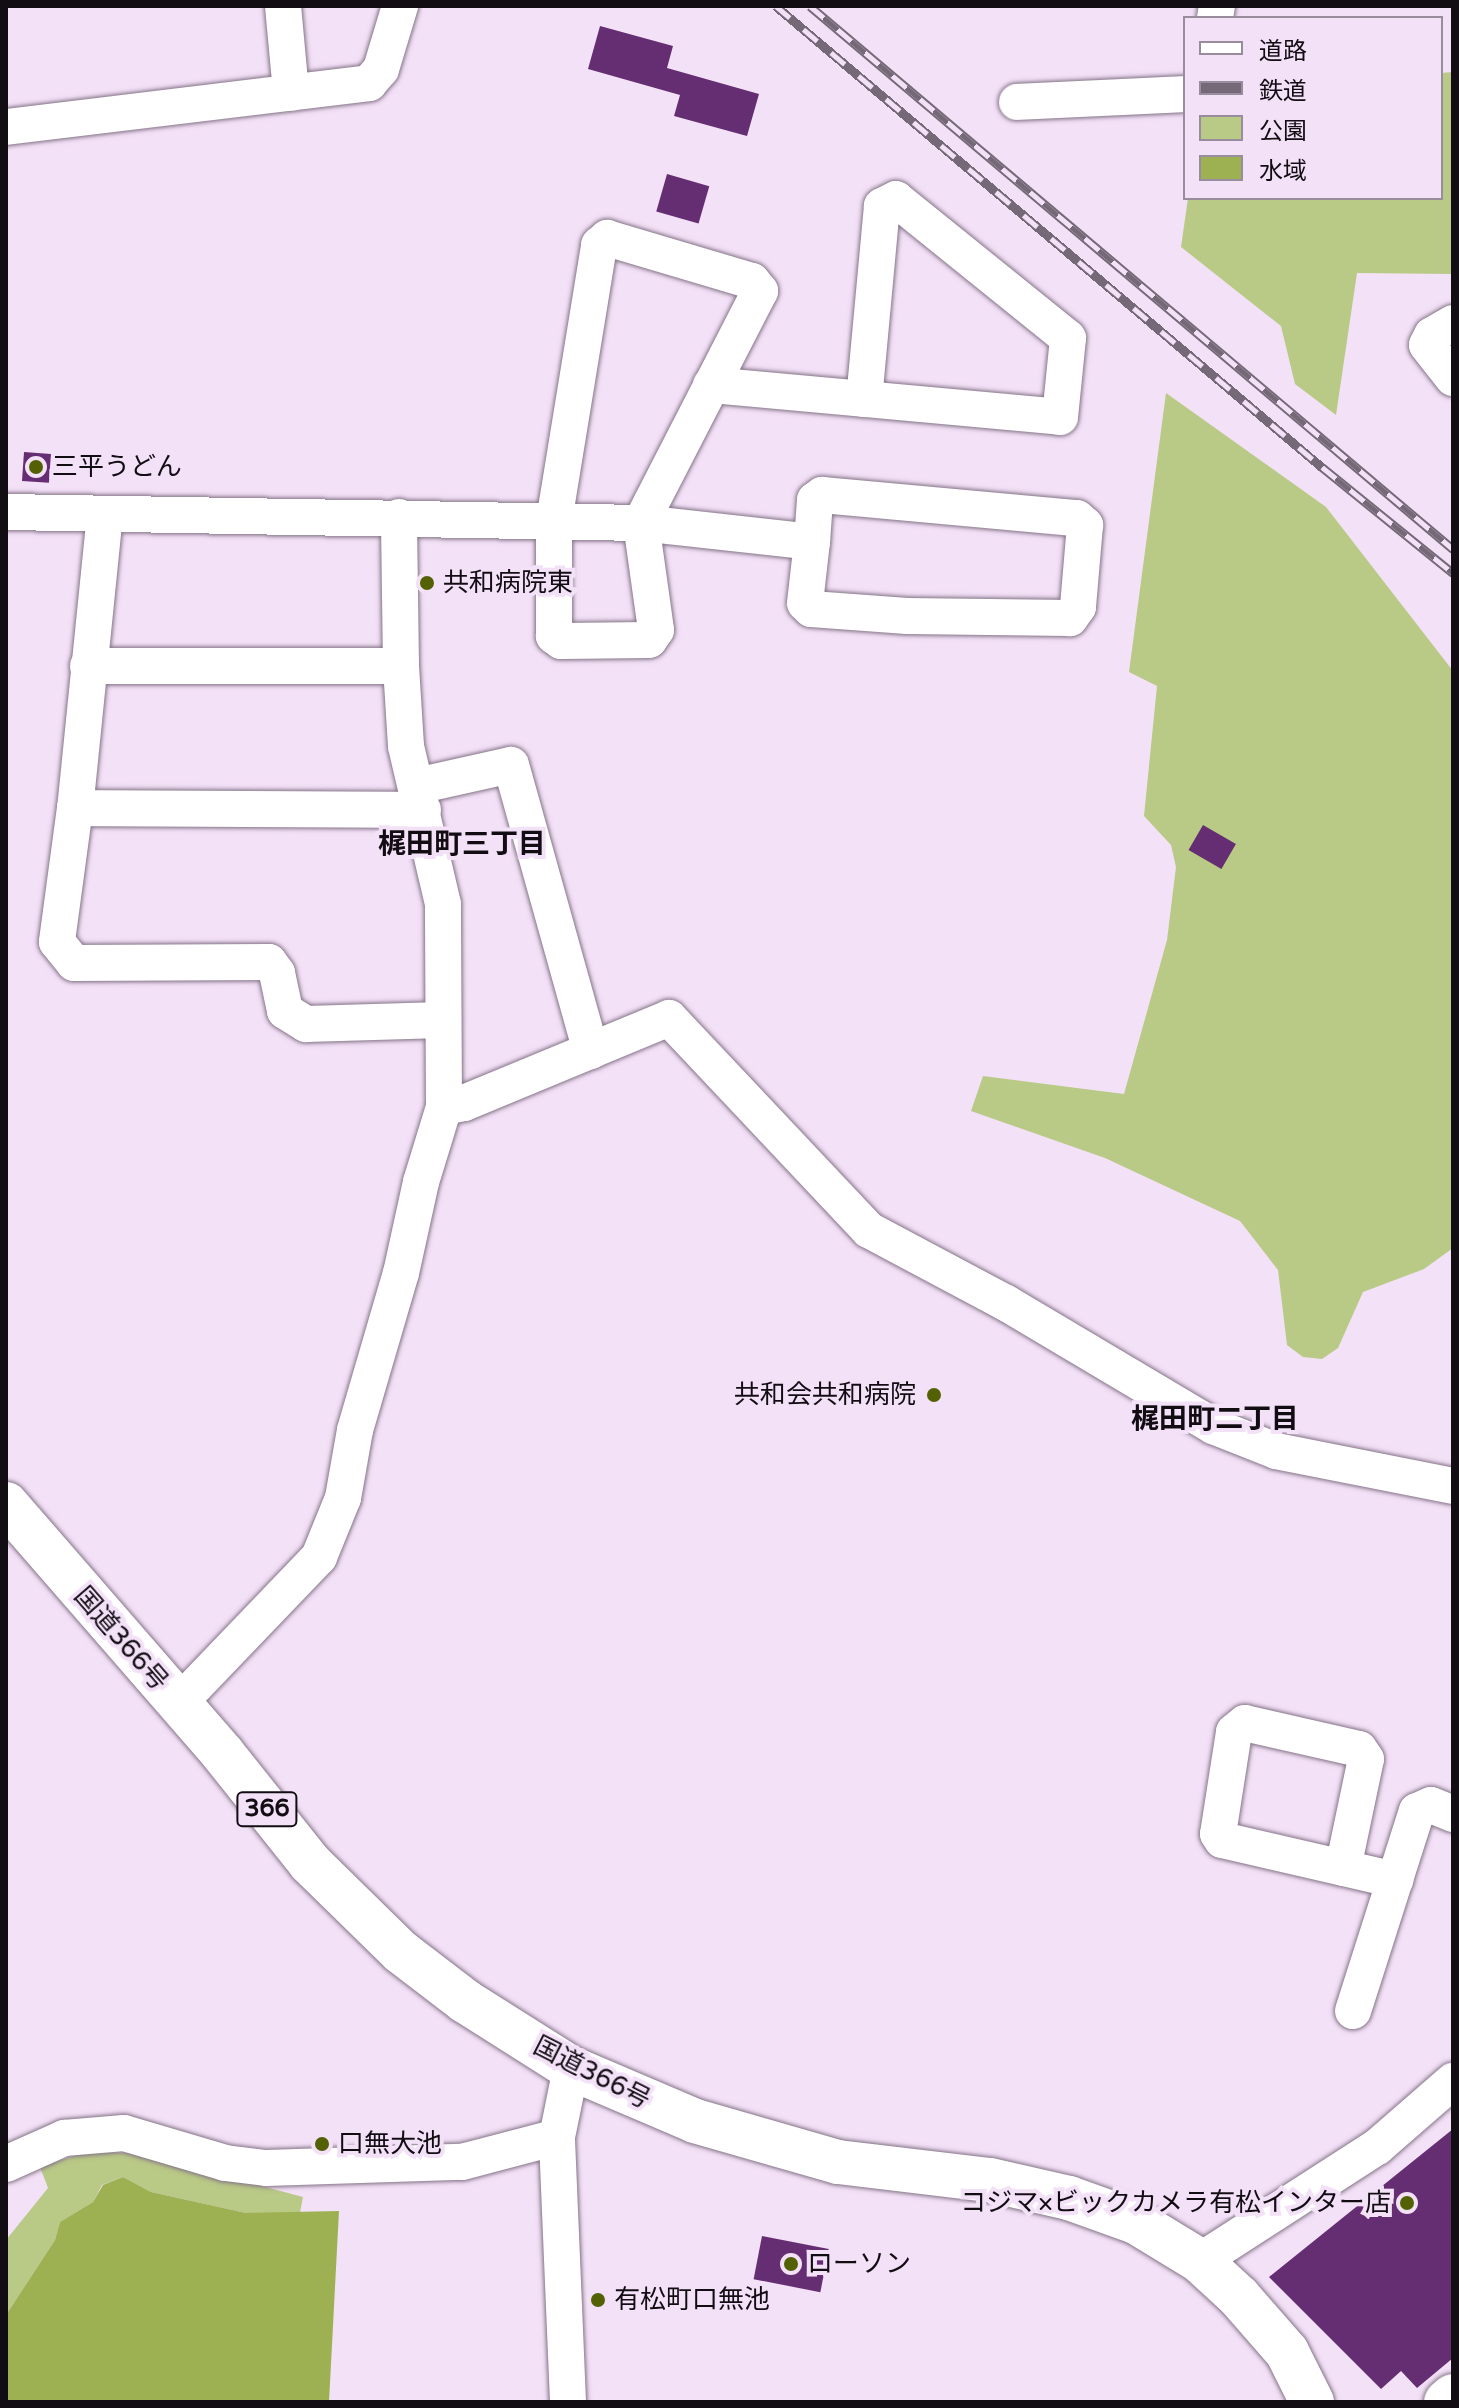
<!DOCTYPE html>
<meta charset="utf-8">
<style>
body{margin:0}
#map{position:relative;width:1459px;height:2408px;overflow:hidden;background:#f3e1f7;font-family:"Varela Round","Noto Sans JP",sans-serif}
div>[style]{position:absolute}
.green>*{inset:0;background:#b9c986}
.water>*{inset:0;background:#9db152}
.building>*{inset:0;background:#662e72;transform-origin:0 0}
.roads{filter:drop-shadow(0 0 2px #857488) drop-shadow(0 0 2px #857488)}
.minor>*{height:36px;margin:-18px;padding:0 18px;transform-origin:18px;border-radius:18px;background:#fff}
.major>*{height:44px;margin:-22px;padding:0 22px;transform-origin:22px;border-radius:22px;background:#fff}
.highway>*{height:44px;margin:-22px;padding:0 22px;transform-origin:22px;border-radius:22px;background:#fff}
.rail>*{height:9px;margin-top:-4.5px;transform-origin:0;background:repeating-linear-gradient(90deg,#f3e1f7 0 18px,#756977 0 36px);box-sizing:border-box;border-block:2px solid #756977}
.dots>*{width:22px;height:22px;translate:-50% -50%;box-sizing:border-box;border:4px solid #f3e1f7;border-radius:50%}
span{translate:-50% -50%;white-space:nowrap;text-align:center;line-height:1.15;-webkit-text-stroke:8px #f3e1f7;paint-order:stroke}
.shield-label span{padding:2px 6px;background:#f3e1f7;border:2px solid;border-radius:6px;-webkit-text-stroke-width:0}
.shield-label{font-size:24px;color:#120c13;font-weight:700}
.poi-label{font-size:26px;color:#120c13}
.left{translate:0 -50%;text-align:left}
.right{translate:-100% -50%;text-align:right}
.street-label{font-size:26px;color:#120c13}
.neighbourhood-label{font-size:28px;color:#120c13;font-weight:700}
.frame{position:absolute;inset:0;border:8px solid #120c13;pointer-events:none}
.legend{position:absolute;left:1183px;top:16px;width:260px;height:184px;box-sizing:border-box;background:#f3e1f7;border:2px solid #998c9c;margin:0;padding:10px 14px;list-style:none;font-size:24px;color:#120c13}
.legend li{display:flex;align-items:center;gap:16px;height:40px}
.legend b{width:40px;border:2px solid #998c9c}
</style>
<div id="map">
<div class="green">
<i style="clip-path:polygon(1453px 72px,1453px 274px,1357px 273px,1336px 415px,1295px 384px,1281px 326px,1181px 247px,1188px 198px,1441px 198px,1441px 73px)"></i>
<i style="clip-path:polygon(1166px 393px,1326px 507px,1453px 671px,1453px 1248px,1424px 1269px,1363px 1292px,1338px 1348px,1322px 1359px,1303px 1357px,1287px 1345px,1278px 1270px,1240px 1221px,1105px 1158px,971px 1111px,983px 1076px,1124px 1094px,1167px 940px,1176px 867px,1171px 845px,1144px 816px,1157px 686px,1129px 672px)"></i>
<i style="clip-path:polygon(86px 2152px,136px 2153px,303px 2197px,300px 2213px,246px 2213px,151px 2192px,123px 2177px,102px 2185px,93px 2202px,60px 2222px,55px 2240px,6px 2315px,6px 2240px,48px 2188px,40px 2167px)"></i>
</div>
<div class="water">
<i style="clip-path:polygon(123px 2177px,151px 2192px,246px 2213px,339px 2211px,329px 2402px,6px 2402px,6px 2315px,55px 2240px,60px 2222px,93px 2202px,103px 2185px)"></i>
</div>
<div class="building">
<i style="clip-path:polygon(600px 26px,673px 46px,667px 68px,759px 94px,747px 136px,674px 116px,680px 95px,588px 69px)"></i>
<i style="left:667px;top:174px;width:44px;height:39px;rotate:16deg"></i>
<i style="left:24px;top:452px;width:27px;height:29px;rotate:4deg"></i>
<i style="left:1203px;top:825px;width:38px;height:29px;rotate:30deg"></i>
<i style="clip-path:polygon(1453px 2129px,1453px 2358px,1417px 2388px,1401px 2371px,1381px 2389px,1269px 2277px)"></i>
<i style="left:762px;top:2236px;width:68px;height:44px;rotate:11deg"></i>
</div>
<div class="roads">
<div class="minor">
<i style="left:283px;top:6px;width:87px;rotate:84.7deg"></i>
<i style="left:1215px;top:18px;width:12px;rotate:-81deg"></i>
<i style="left:1017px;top:102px;width:168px;rotate:-2.7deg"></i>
<i style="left:6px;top:127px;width:366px;rotate:-6.9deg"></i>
<i style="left:369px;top:83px;width:18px;rotate:-49deg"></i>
<i style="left:381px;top:69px;width:66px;rotate:-73.2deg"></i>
<i style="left:607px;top:238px;width:151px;rotate:16.5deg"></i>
<i style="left:752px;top:281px;width:13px;rotate:51deg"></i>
<i style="left:760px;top:291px;width:261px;rotate:117.2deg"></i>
<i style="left:641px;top:523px;width:108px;rotate:82deg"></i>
<i style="left:656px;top:630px;width:12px;rotate:125deg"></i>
<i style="left:649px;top:640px;width:88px;rotate:179.3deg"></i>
<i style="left:561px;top:641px;width:9px;rotate:-144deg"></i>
<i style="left:554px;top:636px;width:115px;rotate:-90deg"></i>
<i style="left:554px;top:521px;width:280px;rotate:-80.7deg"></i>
<i style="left:599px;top:245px;width:11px;rotate:-41deg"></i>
<i style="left:1453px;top:323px;width:24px;rotate:150deg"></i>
<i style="left:1432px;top:335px;width:11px;rotate:117deg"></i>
<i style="left:1427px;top:345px;width:42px;rotate:51.8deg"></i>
<i style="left:711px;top:385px;width:350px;rotate:5.2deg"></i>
<i style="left:1060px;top:417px;width:79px;rotate:-84.2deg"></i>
<i style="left:1068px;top:338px;width:221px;rotate:-141.1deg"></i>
<i style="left:896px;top:199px;width:16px;rotate:153deg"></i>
<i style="left:882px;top:206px;width:194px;rotate:95.3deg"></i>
<i style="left:6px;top:512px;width:635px;rotate:0.99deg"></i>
<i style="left:641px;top:523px;width:172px;rotate:6.3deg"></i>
<i style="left:812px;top:542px;width:42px;rotate:-85.9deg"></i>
<i style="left:815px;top:500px;width:9px;rotate:-36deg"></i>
<i style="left:822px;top:495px;width:256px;rotate:5.2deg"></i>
<i style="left:1077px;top:518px;width:11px;rotate:41deg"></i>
<i style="left:1085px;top:525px;width:82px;rotate:94.9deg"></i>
<i style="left:1078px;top:607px;width:14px;rotate:126deg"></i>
<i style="left:1070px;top:618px;width:163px;rotate:-179.3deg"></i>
<i style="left:907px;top:616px;width:96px;rotate:-175.8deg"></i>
<i style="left:811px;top:609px;width:8px;rotate:-135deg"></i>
<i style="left:805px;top:603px;width:61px;rotate:-83.5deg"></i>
<i style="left:105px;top:514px;width:296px;rotate:95.8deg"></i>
<i style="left:75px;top:808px;width:135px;rotate:97.7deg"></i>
<i style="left:57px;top:942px;width:27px;rotate:51deg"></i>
<i style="left:74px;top:963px;width:195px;rotate:-0.3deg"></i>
<i style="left:269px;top:962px;width:14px;rotate:54deg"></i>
<i style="left:277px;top:973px;width:39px;rotate:78deg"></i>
<i style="left:285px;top:1011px;width:25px;rotate:32deg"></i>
<i style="left:306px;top:1024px;width:136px;rotate:-1.7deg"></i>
<i style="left:88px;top:666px;width:313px"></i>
<i style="left:417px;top:786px;width:96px;rotate:-12.6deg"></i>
<i style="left:511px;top:765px;width:297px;rotate:74.4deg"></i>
<i style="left:75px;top:808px;width:348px;rotate:0.3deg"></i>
<i style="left:444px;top:1107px;width:20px;rotate:-11deg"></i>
<i style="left:464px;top:1103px;width:222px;rotate:-22.5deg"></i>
<i style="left:669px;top:1018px;width:291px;rotate:46.7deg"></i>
<i style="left:869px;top:1230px;width:155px;rotate:28.1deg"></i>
<i style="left:1006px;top:1303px;width:241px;rotate:30.7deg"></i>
<i style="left:1213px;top:1426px;width:68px;rotate:21.6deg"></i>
<i style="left:1276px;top:1451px;width:180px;rotate:11.2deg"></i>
<i style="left:178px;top:1704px;width:204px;rotate:-46.2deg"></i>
<i style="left:319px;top:1557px;width:64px;rotate:-67.9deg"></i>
<i style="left:343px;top:1498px;width:69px;rotate:-80deg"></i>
<i style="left:355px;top:1430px;width:164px;rotate:-73.7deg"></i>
<i style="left:401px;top:1273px;width:93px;rotate:-77.6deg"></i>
<i style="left:421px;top:1182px;width:78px;rotate:-73deg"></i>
<i style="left:444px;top:1107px;width:203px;rotate:-90.3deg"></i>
<i style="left:443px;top:904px;width:162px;rotate:-103.2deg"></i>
<i style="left:406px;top:746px;width:80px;rotate:-93.6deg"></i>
<i style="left:401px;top:666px;width:149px;rotate:-90.8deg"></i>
<i style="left:1343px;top:1868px;width:111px;rotate:-78.1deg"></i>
<i style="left:1366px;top:1759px;width:12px;rotate:-125deg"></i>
<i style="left:1359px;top:1749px;width:117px;rotate:-167.2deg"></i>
<i style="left:1245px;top:1723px;width:14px;rotate:141deg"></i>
<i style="left:1234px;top:1732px;width:103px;rotate:98.9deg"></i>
<i style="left:1218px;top:1834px;width:7px;rotate:56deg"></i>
<i style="left:1222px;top:1840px;width:178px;rotate:13deg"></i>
<i style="left:1353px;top:2011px;width:210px;rotate:-72.3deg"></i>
<i style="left:1417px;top:1811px;width:15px;rotate:-23deg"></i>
<i style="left:1431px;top:1805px;width:24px;rotate:22deg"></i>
<i style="left:6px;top:2164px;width:64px;rotate:-24.1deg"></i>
<i style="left:64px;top:2138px;width:60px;rotate:-4.8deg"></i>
<i style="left:124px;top:2133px;width:105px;rotate:16.5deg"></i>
<i style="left:225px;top:2163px;width:41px;rotate:7deg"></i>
<i style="left:266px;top:2168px;width:196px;rotate:-1.8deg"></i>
<i style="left:462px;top:2162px;width:98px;rotate:-14.7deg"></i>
<i style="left:1200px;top:2261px;width:211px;rotate:-32.8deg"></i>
<i style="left:1377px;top:2147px;width:101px;rotate:-41deg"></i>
<i style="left:568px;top:2402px;width:265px;rotate:-92.4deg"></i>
<i style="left:557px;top:2137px;width:70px;rotate:-78.5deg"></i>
</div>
<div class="major">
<i style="left:1446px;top:2402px;width:9px;rotate:-41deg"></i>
</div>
<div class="highway">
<i style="left:6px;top:1504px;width:331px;rotate:49deg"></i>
<i style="left:223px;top:1754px;width:139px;rotate:51.4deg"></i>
<i style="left:310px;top:1863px;width:127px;rotate:44.4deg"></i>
<i style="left:401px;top:1952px;width:81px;rotate:37.4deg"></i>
<i style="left:465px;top:2001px;width:125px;rotate:32.3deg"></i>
<i style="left:571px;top:2068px;width:135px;rotate:23.1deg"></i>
<i style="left:695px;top:2121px;width:149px;rotate:16deg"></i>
<i style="left:838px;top:2162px;width:153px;rotate:6.8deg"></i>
<i style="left:990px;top:2180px;width:81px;rotate:12.8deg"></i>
<i style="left:1069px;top:2198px;width:71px;rotate:19.7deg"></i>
<i style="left:1136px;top:2222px;width:75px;rotate:31.4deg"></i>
<i style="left:1200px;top:2261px;width:53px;rotate:42.7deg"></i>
<i style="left:1239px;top:2297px;width:73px;rotate:48.9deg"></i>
<i style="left:1287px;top:2352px;width:56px;rotate:63.4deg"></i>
</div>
</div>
<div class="rail">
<i style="left:776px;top:6px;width:715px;rotate:40.18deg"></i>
<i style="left:1322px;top:467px;width:169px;rotate:39deg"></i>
<i style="left:810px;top:6px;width:842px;rotate:40.18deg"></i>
</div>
<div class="dots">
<i style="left:36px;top:467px;background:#536104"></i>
<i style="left:427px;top:583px;background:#536104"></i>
<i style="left:934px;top:1395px;background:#536104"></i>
<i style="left:322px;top:2144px;background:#536104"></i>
<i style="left:1407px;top:2203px;background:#536104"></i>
<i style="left:791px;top:2264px;background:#536104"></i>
<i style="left:598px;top:2300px;background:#536104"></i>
</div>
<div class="shield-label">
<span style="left:267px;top:1809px">366</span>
</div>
<div class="poi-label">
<span class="left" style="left:52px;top:467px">三平うどん</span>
<span class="left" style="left:443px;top:583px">共和病院東</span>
<span class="right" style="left:916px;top:1395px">共和会共和病院</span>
<span class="left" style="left:338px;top:2144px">口無大池</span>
<span class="right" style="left:1391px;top:2203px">コジマ×ビックカメラ有松インター店</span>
<span class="left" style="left:807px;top:2264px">ローソン</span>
<span class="left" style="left:614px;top:2300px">有松町口無池</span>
</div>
<div class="street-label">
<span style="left:121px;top:1639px;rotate:49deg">国道366号</span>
<span style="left:592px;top:2073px;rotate:27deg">国道366号</span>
</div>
<div class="neighbourhood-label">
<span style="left:462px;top:844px">梶田町三丁目</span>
<span style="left:1215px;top:1419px">梶田町二丁目</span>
</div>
<div class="frame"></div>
<ul class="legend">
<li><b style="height:10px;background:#fff"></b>道路</li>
<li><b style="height:10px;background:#756977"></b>鉄道</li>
<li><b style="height:22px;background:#b9c986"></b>公園</li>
<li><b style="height:22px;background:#9db152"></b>水域</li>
</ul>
</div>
